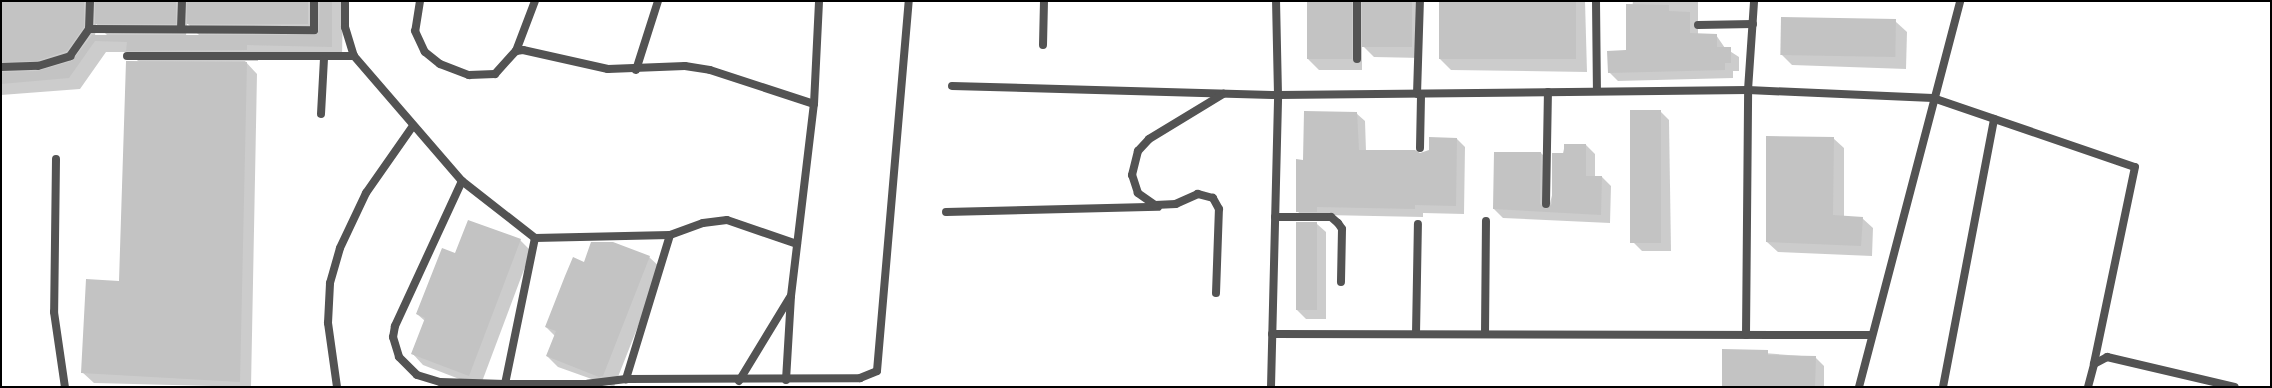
<!DOCTYPE html>
<style>
body{margin:0}
#map{position:relative;width:2272px;height:388px;overflow:hidden;background:#fff;font-family:Commissioner,sans-serif}
div>[style]{position:absolute}
.shadow>*{inset:0;background:#0003}
.building>*{inset:0;background:#c3c3c3;transform-origin:0 0}
.lane>*{height:8px;margin:-4px;padding:0 4px;transform-origin:4px;border-radius:4px;background:#535353}
.street>*{height:8px;margin:-4px;padding:0 4px;transform-origin:4px;border-radius:4px;background:#535353}
span{translate:-50% -50%;white-space:nowrap;text-align:center;line-height:1.15;-webkit-text-stroke:3px #fff;paint-order:stroke}
.frame{position:absolute;inset:0;border:2px solid #000;pointer-events:none}
</style>
<div id="map">
<div class="shadow">
<i style="clip-path:polygon(evenodd,1px 1px,343px 1px,342px 58px,258px 56px,258px 61px,245px 61px,257px 74px,251px 387px,94px 383px,82px 372px,120px 282px,139px 62px,129px 52px,106px 52px,80px 89px,1px 95px,1px 1px,187px 23px,200px 36px,186px 36px,187px 23px,1px 1px,96px 24px,108px 36px,95px 36px,96px 24px)"></i>
<i style="clip-path:polygon(1308px 1px,1417px 1px,1422px 58px,1374px 57px,1362px 45px,1362px 70px,1319px 70px,1308px 59px)"></i>
<i style="clip-path:polygon(1440px 1px,1585px 1px,1587px 72px,1451px 70px,1440px 59px)"></i>
<i style="clip-path:polygon(1633px 1px,1698px 1px,1698px 35px,1716px 35px,1725px 48px,1739px 57px,1739px 71px,1733px 71px,1733px 78px,1618px 81px,1609px 72px,1627px 51px)"></i>
<i style="clip-path:polygon(1895px 21px,1907px 32px,1906px 69px,1792px 65px,1781px 54px)"></i>
<i style="clip-path:polygon(1660px 111px,1669px 120px,1671px 251px,1642px 251px,1633px 242px)"></i>
<i style="clip-path:polygon(1356px 113px,1365px 121px,1366px 151px,1420px 155px,1457px 139px,1465px 147px,1464px 214px,1423px 213px,1423px 217px,1325px 215px,1306px 219px,1297px 211px,1304px 161px)"></i>
<i style="clip-path:polygon(1833px 138px,1844px 148px,1844px 217px,1862px 218px,1873px 228px,1872px 256px,1778px 252px,1767px 242px)"></i>
<i style="clip-path:polygon(1565px 145px,1586px 145px,1595px 154px,1595px 177px,1602px 177px,1611px 186px,1610px 223px,1503px 218px,1494px 209px,1495px 153px,1541px 153px,1550px 162px,1549px 207px)"></i>
<i style="clip-path:polygon(1317px 224px,1326px 232px,1326px 319px,1306px 319px,1297px 310px)"></i>
<i style="clip-path:polygon(520px 240px,531px 251px,480px 387px,423px 365px,412px 353px,425px 321px,417px 314px,456px 254px)"></i>
<i style="clip-path:polygon(649px 257px,661px 268px,614px 387px,558px 367px,547px 356px,555px 336px,546px 327px)"></i>
<i style="clip-path:polygon(1723px 350px,1815px 357px,1824px 366px,1824px 387px,1724px 387px)"></i>
</div>
<div class="building">
<i style="clip-path:polygon(1px 1px,84px 1px,84px 27px,67px 51px,37px 61px,1px 62px)"></i>
<i style="left:95px;top:1px;width:81px;height:23px"></i>
<i style="left:187px;top:1px;width:121px;height:23px"></i>
<i style="clip-path:polygon(320px 1px,332px 1px,332px 47px,247px 45px,247px 50px,126px 51px,127px 42px,95px 41px,69px 78px,1px 84px,1px 72px,38px 71px,72px 61px,92px 35px,314px 35px,319px 30px)"></i>
<i style="left:1307px;top:1px;width:45px;height:58px"></i>
<i style="left:1362px;top:1px;width:50px;height:46px"></i>
<i style="left:1439px;top:1px;width:137px;height:58px"></i>
<i style="clip-path:polygon(1626px 4px,1669px 5px,1669px 11px,1690px 12px,1690px 33px,1717px 34px,1717px 47px,1731px 47px,1731px 63px,1725px 63px,1725px 70px,1608px 73px,1607px 51px,1626px 50px)"></i>
<i style="left:1781px;top:17px;width:115px;height:38px;rotate:1deg"></i>
<i style="clip-path:polygon(126px 61px,247px 62px,240px 382px,81px 373px,86px 279px,119px 281px)"></i>
<i style="left:1630px;top:110px;width:31px;height:133px"></i>
<i style="clip-path:polygon(1304px 111px,1357px 112px,1359px 150px,1415px 150px,1420px 153px,1429px 150px,1429px 137px,1457px 138px,1456px 206px,1415px 205px,1415px 209px,1317px 207px,1317px 212px,1296px 212px,1296px 159px,1303px 160px)"></i>
<i style="clip-path:polygon(1766px 136px,1834px 137px,1833px 215px,1863px 217px,1861px 246px,1766px 242px)"></i>
<i style="clip-path:polygon(1564px 144px,1586px 144px,1586px 176px,1602px 176px,1601px 215px,1493px 209px,1494px 152px,1541px 152px,1540px 204px,1546px 209px,1552px 204px,1552px 153px,1564px 153px)"></i>
<i style="clip-path:polygon(468px 220px,521px 239px,469px 376px,411px 354px,425px 318px,416px 314px,442px 248px,455px 253px)"></i>
<i style="left:1296px;top:222px;width:21px;height:88px"></i>
<i style="clip-path:polygon(591px 242px,613px 242px,650px 256px,603px 376px,599px 377px,546px 356px,556px 331px,545px 327px,565px 276px,573px 257px,584px 262px)"></i>
<i style="clip-path:polygon(1722px 349px,1768px 350px,1768px 355px,1816px 356px,1815px 387px,1722px 387px)"></i>
</div>
<div class="lane">
<i style="left:90px;top:1px;width:28px;rotate:92deg"></i>
<i style="left:89px;top:29px;width:225px;rotate:0.3deg"></i>
<i style="left:314px;top:30px;width:29px;rotate:-90deg"></i>
<i style="left:1596px;top:1px;width:90px;rotate:89.4deg"></i>
<i style="left:1698px;top:25px;width:55px;rotate:-1deg"></i>
<i style="left:181px;top:29px;width:28px;rotate:-88deg"></i>
<i style="left:1043px;top:45px;width:44px;rotate:-88.7deg"></i>
<i style="left:1px;top:67px;width:37px;rotate:-2deg"></i>
<i style="left:38px;top:66px;width:34px;rotate:-17deg"></i>
<i style="left:70px;top:56px;width:33px;rotate:-55deg"></i>
<i style="left:952px;top:86px;width:326px;rotate:1.6deg"></i>
<i style="left:1417px;top:94px;width:93px;rotate:-88.2deg"></i>
<i style="left:1933px;top:98px;width:213px;rotate:18.9deg"></i>
<i style="left:2135px;top:167px;width:201px;rotate:101.8deg"></i>
<i style="left:1420px;top:148px;width:54px;rotate:-88.9deg"></i>
<i style="left:1546px;top:204px;width:112px;rotate:-89deg"></i>
<i style="left:946px;top:212px;width:212px;rotate:-1.4deg"></i>
<i style="left:1275px;top:217px;width:56px"></i>
<i style="left:1331px;top:217px;width:9px;rotate:41deg"></i>
<i style="left:1338px;top:223px;width:7px;rotate:56deg"></i>
<i style="left:1342px;top:229px;width:53px;rotate:91.1deg"></i>
<i style="left:1216px;top:293px;width:84px;rotate:-88deg"></i>
<i style="left:1219px;top:209px;width:13px;rotate:-119deg"></i>
<i style="left:1213px;top:198px;width:16px;rotate:-165deg"></i>
<i style="left:1198px;top:194px;width:24px;rotate:156deg"></i>
<i style="left:1176px;top:204px;width:21px;rotate:177deg"></i>
<i style="left:1155px;top:205px;width:21px;rotate:-145deg"></i>
<i style="left:1138px;top:193px;width:19px;rotate:-108deg"></i>
<i style="left:1132px;top:175px;width:25px;rotate:-76deg"></i>
<i style="left:1138px;top:151px;width:16px;rotate:-47deg"></i>
<i style="left:1149px;top:139px;width:87px;rotate:-31.3deg"></i>
<i style="left:1416px;top:334px;width:110px;rotate:-89deg"></i>
<i style="left:1485px;top:334px;width:113px;rotate:-89.5deg"></i>
<i style="left:1943px;top:387px;width:273px;rotate:-79.2deg"></i>
<i style="left:2088px;top:387px;width:24px;rotate:-75deg"></i>
<i style="left:2094px;top:364px;width:15px;rotate:-28deg"></i>
<i style="left:2107px;top:357px;width:131px;rotate:13.2deg"></i>
</div>
<div class="street">
<i style="left:345px;top:1px;width:26px;rotate:90deg"></i>
<i style="left:345px;top:27px;width:30px;rotate:73deg"></i>
<i style="left:354px;top:56px;width:165px;rotate:49.2deg"></i>
<i style="left:462px;top:181px;width:93px;rotate:38deg"></i>
<i style="left:535px;top:238px;width:135px;rotate:-1.3deg"></i>
<i style="left:670px;top:235px;width:151px;rotate:107deg"></i>
<i style="left:626px;top:379px;width:39px;rotate:173deg"></i>
<i style="left:587px;top:384px;width:82px;rotate:180deg"></i>
<i style="left:420px;top:1px;width:30px;rotate:99deg"></i>
<i style="left:415px;top:31px;width:23px;rotate:65deg"></i>
<i style="left:425px;top:52px;width:19px;rotate:39deg"></i>
<i style="left:440px;top:64px;width:31px;rotate:21deg"></i>
<i style="left:469px;top:75px;width:26px;rotate:-2deg"></i>
<i style="left:495px;top:74px;width:31px;rotate:-48deg"></i>
<i style="left:516px;top:51px;width:7px;rotate:-8deg"></i>
<i style="left:523px;top:50px;width:87px;rotate:12.6deg"></i>
<i style="left:608px;top:69px;width:77px;rotate:-2.2deg"></i>
<i style="left:685px;top:66px;width:25px;rotate:9deg"></i>
<i style="left:710px;top:70px;width:109px;rotate:18.1deg"></i>
<i style="left:1357px;top:1px;width:58px;rotate:90deg"></i>
<i style="left:516px;top:51px;width:53px;rotate:-69.2deg"></i>
<i style="left:127px;top:56px;width:227px"></i>
<i style="left:636px;top:70px;width:72px;rotate:-72.3deg"></i>
<i style="left:1278px;top:95px;width:470px;rotate:-0.6deg"></i>
<i style="left:1748px;top:90px;width:185px;rotate:2.5deg"></i>
<i style="left:321px;top:114px;width:55px;rotate:-86.9deg"></i>
<i style="left:56px;top:159px;width:153px;rotate:90.7deg"></i>
<i style="left:54px;top:312px;width:76px;rotate:81.7deg"></i>
<i style="left:462px;top:181px;width:160px;rotate:114.8deg"></i>
<i style="left:395px;top:326px;width:11px;rotate:100deg"></i>
<i style="left:393px;top:337px;width:21px;rotate:73deg"></i>
<i style="left:399px;top:357px;width:25px;rotate:45deg"></i>
<i style="left:417px;top:375px;width:24px;rotate:17deg"></i>
<i style="left:440px;top:382px;width:65px;rotate:1.8deg"></i>
<i style="left:505px;top:384px;width:149px;rotate:-78.4deg"></i>
<i style="left:670px;top:235px;width:35px;rotate:-20deg"></i>
<i style="left:703px;top:223px;width:24px;rotate:-7deg"></i>
<i style="left:727px;top:220px;width:74px;rotate:18.9deg"></i>
<i style="left:1272px;top:334px;width:598px;rotate:0.1deg"></i>
<i style="left:1746px;top:335px;width:245px;rotate:-89.5deg"></i>
<i style="left:1748px;top:90px;width:89px;rotate:-86.1deg"></i>
<i style="left:626px;top:379px;width:234px;rotate:-0.2deg"></i>
<i style="left:860px;top:378px;width:18px;rotate:-22deg"></i>
<i style="left:877px;top:371px;width:371px;rotate:-85.1deg"></i>
<i style="left:786px;top:380px;width:84px;rotate:-86.6deg"></i>
<i style="left:791px;top:296px;width:193px;rotate:-83.2deg"></i>
<i style="left:814px;top:104px;width:103px;rotate:-87.2deg"></i>
<i style="left:739px;top:381px;width:98px;rotate:-58.7deg"></i>
<i style="left:337px;top:387px;width:65px;rotate:-98deg"></i>
<i style="left:328px;top:323px;width:40px;rotate:-87.1deg"></i>
<i style="left:330px;top:283px;width:36px;rotate:-74deg"></i>
<i style="left:340px;top:248px;width:61px;rotate:-64.7deg"></i>
<i style="left:366px;top:193px;width:82px;rotate:-55deg"></i>
<i style="left:1271px;top:387px;width:292px;rotate:-88.6deg"></i>
<i style="left:1278px;top:95px;width:94px;rotate:-91.2deg"></i>
<i style="left:1859px;top:387px;width:399px;rotate:-75.3deg"></i>
</div>
<div class="frame"></div>
</div>
